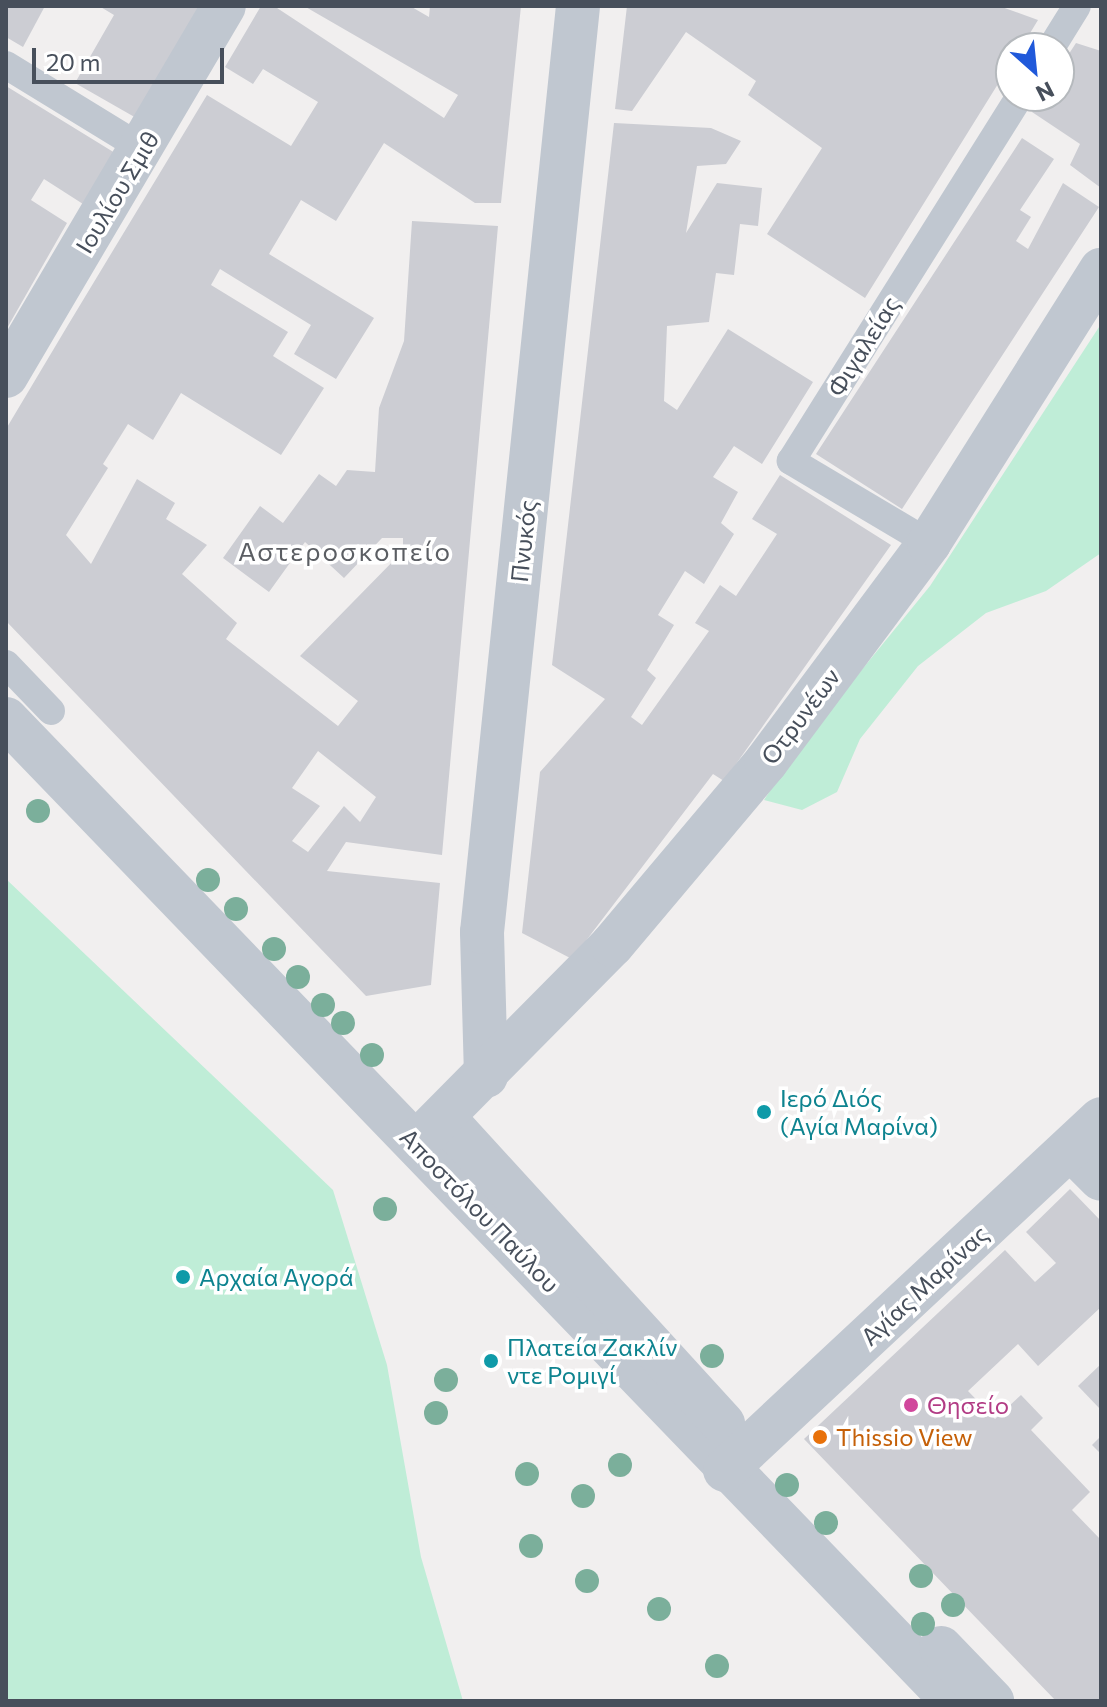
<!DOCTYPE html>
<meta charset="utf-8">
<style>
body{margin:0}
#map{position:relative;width:1107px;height:1707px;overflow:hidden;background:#f1efef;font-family:Commissioner,sans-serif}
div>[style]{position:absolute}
.green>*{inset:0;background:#bfedd7}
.building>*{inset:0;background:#cccdd3}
.lane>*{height:28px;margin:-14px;padding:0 14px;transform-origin:14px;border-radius:14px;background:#c0c7d0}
.street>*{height:44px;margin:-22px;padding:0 22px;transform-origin:22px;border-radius:22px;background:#c0c7d0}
.trees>*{width:24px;height:24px;margin:-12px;border-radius:50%;background:#7baf9b}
.dots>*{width:22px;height:22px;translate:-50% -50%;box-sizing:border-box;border:4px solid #fff;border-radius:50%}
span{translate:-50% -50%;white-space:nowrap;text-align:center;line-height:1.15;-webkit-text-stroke:7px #fff;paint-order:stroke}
.street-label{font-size:24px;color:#474f5b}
.culture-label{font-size:24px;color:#0d838f}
.left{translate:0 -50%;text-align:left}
.hotel-label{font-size:24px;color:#b23c85}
.food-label{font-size:24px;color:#c56008}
.neighbourhood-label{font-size:26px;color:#5b5e63;letter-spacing:2px}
.frame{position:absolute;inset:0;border:8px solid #474f5b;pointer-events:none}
.north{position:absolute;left:995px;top:32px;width:80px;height:80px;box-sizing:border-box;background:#fff;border:2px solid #b5b9bd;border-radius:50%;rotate:153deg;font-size:22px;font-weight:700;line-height:32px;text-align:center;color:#474f5b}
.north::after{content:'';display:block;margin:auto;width:28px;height:36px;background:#2059da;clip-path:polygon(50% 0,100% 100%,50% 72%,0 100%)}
.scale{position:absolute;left:32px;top:48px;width:192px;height:36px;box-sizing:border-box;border:4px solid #474f5b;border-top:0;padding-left:10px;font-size:24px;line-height:28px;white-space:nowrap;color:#474f5b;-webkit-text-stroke:6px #fff;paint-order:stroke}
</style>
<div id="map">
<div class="green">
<i style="clip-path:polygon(1101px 324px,1101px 553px,1046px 591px,986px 613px,918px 666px,860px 739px,837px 792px,802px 810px,764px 800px,798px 748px,930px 586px)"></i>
<i style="clip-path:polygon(6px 879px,333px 1190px,387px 1365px,421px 1557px,463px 1701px,6px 1701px)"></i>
</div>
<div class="building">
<i style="clip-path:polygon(6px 6px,45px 6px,23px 47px,6px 37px)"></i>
<i style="clip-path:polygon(99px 6px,201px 6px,138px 119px,75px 83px,114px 15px)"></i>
<i style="clip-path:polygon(evenodd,261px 6px,274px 6px,444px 118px,458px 95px,304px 6px,410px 6px,429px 17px,430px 6px,521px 6px,501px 203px,475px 203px,384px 143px,336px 221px,301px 200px,269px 254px,374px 318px,336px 379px,294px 354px,311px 325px,220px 269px,211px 285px,288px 332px,273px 356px,324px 388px,281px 455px,181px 393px,153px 440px,128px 424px,103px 464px,108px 468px,66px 535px,91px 564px,137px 479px,175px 503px,166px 519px,207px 545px,182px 574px,237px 623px,226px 639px,338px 726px,358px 701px,300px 656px,403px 551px,403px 538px,382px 538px,344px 578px,305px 542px,269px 592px,223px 558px,260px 506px,283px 523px,319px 474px,336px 486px,347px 470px,375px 472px,379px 408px,404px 341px,412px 221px,498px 226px,442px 855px,346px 842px,327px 871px,440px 883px,431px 985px,366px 996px,6px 621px,6px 429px,68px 325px,207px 95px,291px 146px,318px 102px,263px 69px,253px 84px,225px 67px,261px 6px,318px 751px,376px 797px,360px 822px,344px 806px,308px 852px,292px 841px,320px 806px,292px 788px,318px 751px)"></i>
<i style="clip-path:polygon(627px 6px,999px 6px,1038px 20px,1021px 48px,1011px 48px,1011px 63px,865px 298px,767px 234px,822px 148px,748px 95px,756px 81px,686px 32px,632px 111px,615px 109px)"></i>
<i style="clip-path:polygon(1076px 43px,1101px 51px,1101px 188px,1070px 165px,1080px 144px,1032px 112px,1042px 96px,1059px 96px,1059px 69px)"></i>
<i style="clip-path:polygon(6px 86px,115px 153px,83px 204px,44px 179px,31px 200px,67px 223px,6px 330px)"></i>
<i style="clip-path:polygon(614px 123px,711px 128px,741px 141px,726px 164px,697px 166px,686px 233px,717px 183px,762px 188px,758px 226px,740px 224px,734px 275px,716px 273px,709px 322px,667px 326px,664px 401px,677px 410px,728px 329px,813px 382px,762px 464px,734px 446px,713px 477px,738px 492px,721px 523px,734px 534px,704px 584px,685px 571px,658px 615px,674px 625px,647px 670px,656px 678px,631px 717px,642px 725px,709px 631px,695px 623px,720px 585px,736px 596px,777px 534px,752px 519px,780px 475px,891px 545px,724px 781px,713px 774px,572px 959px,522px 933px,540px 772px,605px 699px,552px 665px)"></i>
<i style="clip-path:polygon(1022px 138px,1054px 159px,1020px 210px,1031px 217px,1016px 241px,1028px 249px,1063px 183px,1099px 207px,902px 509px,816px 454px)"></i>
<i style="clip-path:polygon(1070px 1189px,1101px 1221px,1101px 1307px,1038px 1366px,1018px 1344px,968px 1391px,995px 1419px,1021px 1395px,1043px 1418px,1031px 1430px,1090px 1492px,1072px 1510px,1101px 1540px,1101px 1701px,1056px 1701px,804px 1439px,1005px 1250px,1035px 1282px,1056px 1263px,1026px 1232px)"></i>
<i style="clip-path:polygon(1101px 1364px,1101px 1410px,1078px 1386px)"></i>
<i style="clip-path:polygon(1101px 1436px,1101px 1454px,1092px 1445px)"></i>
</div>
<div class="lane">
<i style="left:1051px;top:48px;width:49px;rotate:-58.2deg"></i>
<i style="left:6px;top:65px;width:161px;rotate:31.5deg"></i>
<i style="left:929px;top:543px;width:161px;rotate:-149.3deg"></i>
<i style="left:791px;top:461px;width:431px;rotate:-57.9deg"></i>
<i style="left:6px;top:664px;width:65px;rotate:46.2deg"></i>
</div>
<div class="street">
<i style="left:6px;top:376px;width:429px;rotate:-59.5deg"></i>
<i style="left:6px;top:719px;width:1364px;rotate:46.04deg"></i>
<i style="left:486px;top:1076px;width:144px;rotate:-91.6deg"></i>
<i style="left:482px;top:932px;width:931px;rotate:-84.08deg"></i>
<i style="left:444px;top:1118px;width:414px;rotate:47.6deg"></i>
<i style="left:417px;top:1142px;width:277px;rotate:-45.3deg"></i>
<i style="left:612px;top:945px;width:239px;rotate:-49.9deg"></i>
<i style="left:766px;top:762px;width:273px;rotate:-53.3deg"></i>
<i style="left:929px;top:543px;width:323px;rotate:-57.8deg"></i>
<i style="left:1071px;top:1149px;width:42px;rotate:45deg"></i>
<i style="left:725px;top:1470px;width:514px;rotate:-43.03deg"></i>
<i style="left:941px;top:1648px;width:74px;rotate:46.1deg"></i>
</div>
<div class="trees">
<i style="left:38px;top:811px"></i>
<i style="left:208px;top:880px"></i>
<i style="left:236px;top:909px"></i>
<i style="left:274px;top:949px"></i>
<i style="left:298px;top:977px"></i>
<i style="left:323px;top:1005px"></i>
<i style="left:343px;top:1023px"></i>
<i style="left:372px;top:1055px"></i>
<i style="left:385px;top:1209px"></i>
<i style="left:712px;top:1356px"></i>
<i style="left:446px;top:1380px"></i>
<i style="left:436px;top:1413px"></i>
<i style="left:620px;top:1465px"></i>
<i style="left:527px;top:1474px"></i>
<i style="left:787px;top:1485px"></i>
<i style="left:583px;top:1496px"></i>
<i style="left:826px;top:1523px"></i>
<i style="left:531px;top:1546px"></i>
<i style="left:921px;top:1576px"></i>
<i style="left:587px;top:1581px"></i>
<i style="left:953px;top:1605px"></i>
<i style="left:659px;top:1609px"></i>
<i style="left:923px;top:1624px"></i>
<i style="left:717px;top:1666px"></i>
</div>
<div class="dots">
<i style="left:764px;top:1112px;background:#0f9aa8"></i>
<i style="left:183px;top:1277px;background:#0f9aa8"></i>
<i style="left:491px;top:1361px;background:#0f9aa8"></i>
<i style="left:911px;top:1405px;background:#d1479c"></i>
<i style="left:820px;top:1437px;background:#e8710a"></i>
</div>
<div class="street-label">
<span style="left:117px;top:192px;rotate:-59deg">Ιουλίου Σμιθ</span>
<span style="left:863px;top:346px;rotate:-58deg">Φιγαλείας</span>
<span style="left:523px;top:541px;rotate:-84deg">Πνυκός</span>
<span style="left:800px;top:716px;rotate:-53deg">Οτρυνέων</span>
<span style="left:480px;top:1210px;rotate:46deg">Αποστόλου Παύλου</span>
<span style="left:924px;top:1285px;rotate:-43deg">Αγίας Μαρίνας</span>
</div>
<div class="culture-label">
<span class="left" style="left:780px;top:1112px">Ιερό Διός<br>(Αγία Μαρίνα)</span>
<span class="left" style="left:199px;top:1277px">Αρχαία Αγορά</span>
<span class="left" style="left:507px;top:1361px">Πλατεία Ζακλίν<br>ντε Ρομιγί</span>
</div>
<div class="hotel-label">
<span class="left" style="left:927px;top:1405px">Θησείο</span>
</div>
<div class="food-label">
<span class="left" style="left:836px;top:1437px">Thissio View</span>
</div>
<div class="neighbourhood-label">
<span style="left:345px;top:551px">Αστεροσκοπείο</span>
</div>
<div class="frame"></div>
<div class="north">N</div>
<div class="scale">20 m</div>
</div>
